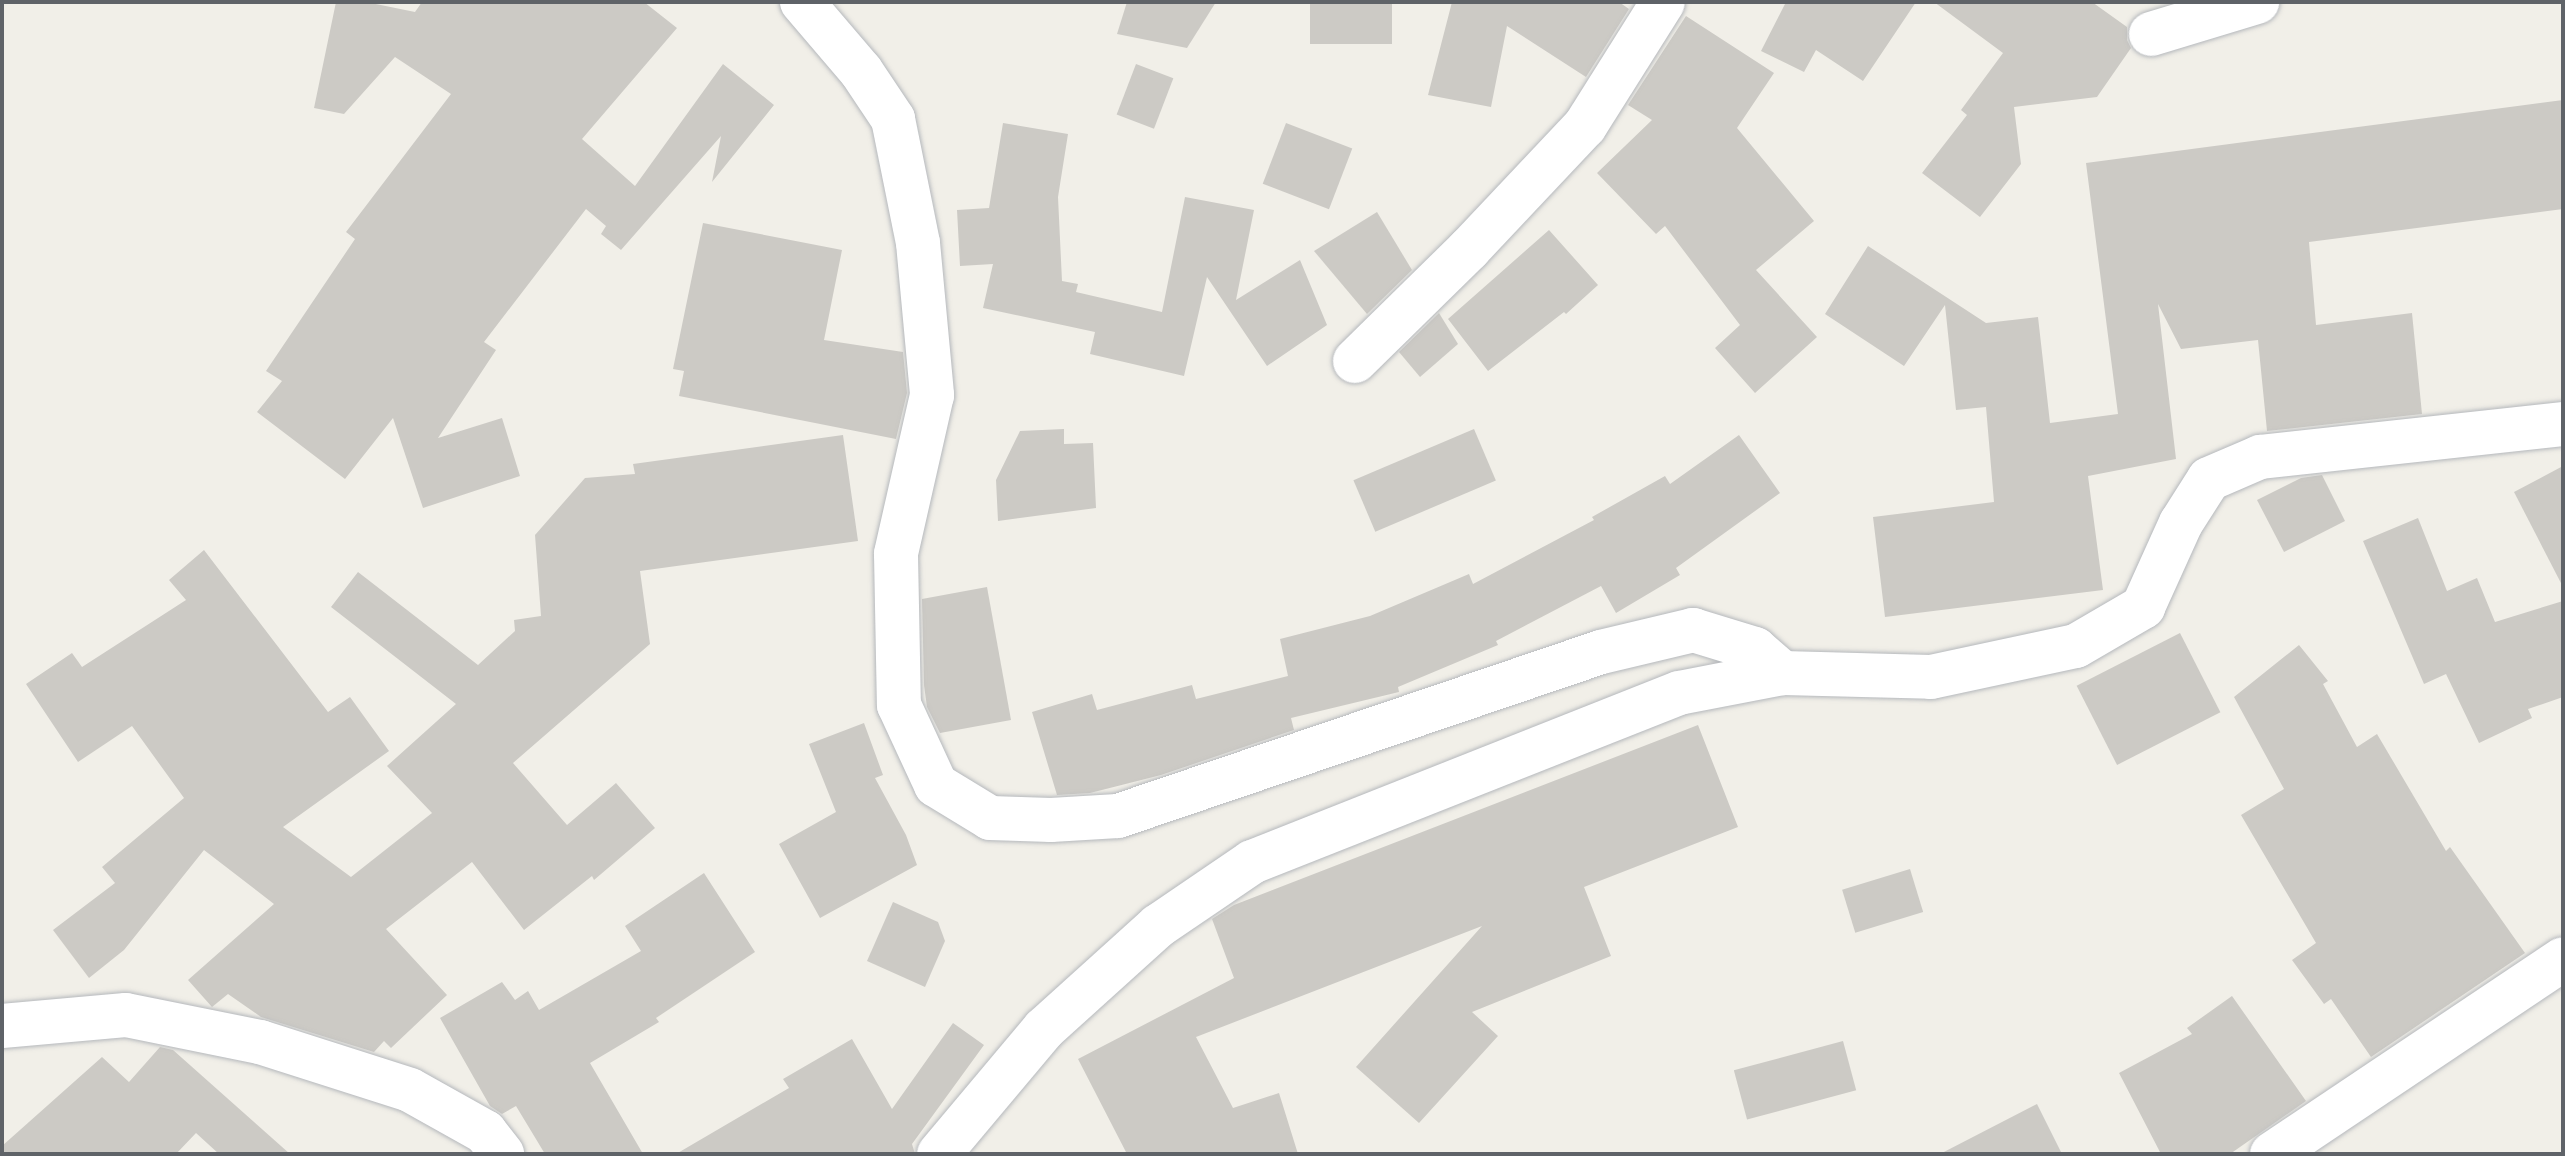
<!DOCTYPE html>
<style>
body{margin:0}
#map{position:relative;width:2565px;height:1156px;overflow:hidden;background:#f1efe8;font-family:"Roboto Condensed",sans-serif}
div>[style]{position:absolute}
.building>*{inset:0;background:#cccac5;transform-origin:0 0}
.roads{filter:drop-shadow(0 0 2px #b5b8bc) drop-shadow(0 0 2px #b5b8bc)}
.street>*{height:44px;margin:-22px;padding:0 22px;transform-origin:22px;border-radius:22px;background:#fff}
span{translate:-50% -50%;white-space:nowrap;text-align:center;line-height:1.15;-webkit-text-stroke:6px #fff;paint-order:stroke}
.frame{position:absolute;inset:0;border:4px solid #5f6368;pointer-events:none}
</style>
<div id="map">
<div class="building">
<i style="clip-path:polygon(336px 2px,366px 2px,415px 12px,422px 2px,644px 2px,677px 28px,582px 139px,635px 186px,723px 64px,774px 105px,712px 182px,721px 136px,621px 250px,601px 234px,606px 226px,586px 209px,484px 342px,496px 350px,438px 438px,502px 418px,520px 476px,423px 508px,393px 418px,345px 479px,257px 412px,282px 381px,266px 371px,355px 239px,346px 232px,451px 94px,395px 57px,344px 114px,314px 108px)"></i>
<i style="clip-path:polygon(1127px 2px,1216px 2px,1187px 48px,1117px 34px)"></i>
<i style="left:1310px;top:2px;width:82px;height:42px"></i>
<i style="clip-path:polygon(1452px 2px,1619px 2px,1629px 9px,1586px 77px,1507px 26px,1491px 107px,1428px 95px)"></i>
<i style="clip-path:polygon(1786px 2px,1916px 2px,1863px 81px,1816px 50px,1804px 72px,1761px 51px)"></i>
<i style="clip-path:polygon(1934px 2px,2092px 2px,2127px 27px,2127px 40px,2131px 48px,2097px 97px,2014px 107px,2021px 164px,1980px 217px,1922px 173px,1967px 115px,1961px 110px,2003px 53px)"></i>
<i style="clip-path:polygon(1686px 16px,1774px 73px,1737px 128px,1814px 221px,1756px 270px,1817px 337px,1755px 393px,1715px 348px,1740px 325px,1665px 226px,1656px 234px,1597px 173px,1652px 120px,1628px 105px)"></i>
<i style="left:1136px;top:64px;width:40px;height:54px;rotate:21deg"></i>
<i style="clip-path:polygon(2563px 100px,2563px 209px,2309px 242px,2316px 325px,2412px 313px,2422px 414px,2267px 431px,2258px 340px,2181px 349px,2158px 304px,2176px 459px,2088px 476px,2103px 590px,1885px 617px,1873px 517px,1994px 502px,1986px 407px,1956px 410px,1945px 305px,1904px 366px,1825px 314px,1868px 246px,1986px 323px,2038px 317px,2050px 423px,2118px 414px,2086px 163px)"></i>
<i style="clip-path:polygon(1003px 123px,1068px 134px,1058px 197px,1062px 281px,1078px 284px,1076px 292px,1162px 312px,1185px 197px,1254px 210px,1236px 300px,1300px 260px,1327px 325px,1267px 366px,1207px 277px,1184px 376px,1090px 354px,1095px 332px,983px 308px,993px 264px,960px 266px,957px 210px,989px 208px)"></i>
<i style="left:1286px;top:123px;width:71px;height:65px;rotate:21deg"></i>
<i style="clip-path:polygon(1377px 212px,1412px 270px,1367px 314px,1314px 251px)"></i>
<i style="clip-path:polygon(703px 223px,842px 250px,824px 340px,903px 352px,907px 393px,896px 439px,679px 396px,684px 371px,673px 369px)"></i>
<i style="clip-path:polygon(1549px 230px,1598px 285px,1566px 314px,1564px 312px,1488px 371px,1448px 319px)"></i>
<i style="clip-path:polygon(1439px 313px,1458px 344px,1420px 377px,1399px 352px)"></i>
<i style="clip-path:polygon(1064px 429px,1064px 444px,1093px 443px,1096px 508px,998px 521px,996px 480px,1020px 431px)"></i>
<i style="left:1474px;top:429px;width:56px;height:131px;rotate:67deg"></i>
<i style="clip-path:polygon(843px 435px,858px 541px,640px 571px,650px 644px,513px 763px,567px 825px,616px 783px,655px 828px,594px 880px,592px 876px,524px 930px,472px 862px,386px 929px,447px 995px,391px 1048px,384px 1041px,374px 1052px,261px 1017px,228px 994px,212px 1007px,188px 980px,274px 904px,204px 850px,124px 950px,89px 978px,53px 930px,115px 883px,102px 867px,184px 798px,132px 726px,78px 762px,26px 684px,72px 653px,82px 667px,186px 600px,169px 580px,204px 550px,328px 712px,350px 697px,389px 751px,283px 827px,351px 877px,432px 813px,387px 766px,456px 704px,331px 607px,358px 572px,478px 665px,515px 631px,514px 620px,541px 616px,535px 535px,585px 478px,635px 474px,633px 464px)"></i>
<i style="clip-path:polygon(1739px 435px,1780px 493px,1676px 568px,1680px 575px,1616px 613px,1601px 586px,1496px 641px,1498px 645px,1398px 687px,1399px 692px,1291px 718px,1294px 730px,1161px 775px,1090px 793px,1057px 795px,1032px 712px,1092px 694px,1097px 710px,1192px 685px,1196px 699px,1288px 676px,1280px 639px,1370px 616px,1469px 574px,1473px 584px,1594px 520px,1592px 517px,1665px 476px,1670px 484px)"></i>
<i style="clip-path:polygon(2563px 466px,2563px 587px,2514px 492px)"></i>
<i style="clip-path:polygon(2322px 475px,2345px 521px,2284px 552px,2257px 500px,2301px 478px)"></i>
<i style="clip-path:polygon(2418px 518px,2447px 591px,2477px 578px,2495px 622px,2563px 601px,2563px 697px,2528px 709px,2532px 718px,2479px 743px,2446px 674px,2424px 684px,2363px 541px)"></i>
<i style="clip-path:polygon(987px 587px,1011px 720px,940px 733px,927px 707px,924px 685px,922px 599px)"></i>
<i style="left:2180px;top:633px;width:89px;height:116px;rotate:63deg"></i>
<i style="clip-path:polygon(2299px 645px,2328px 681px,2323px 684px,2357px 747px,2377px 734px,2446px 851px,2450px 847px,2525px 953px,2371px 1057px,2331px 999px,2324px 1004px,2292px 960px,2316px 943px,2241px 815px,2284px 789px,2234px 697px)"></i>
<i style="clip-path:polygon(864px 723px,883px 775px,875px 778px,906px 835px,917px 865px,820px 918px,779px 844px,836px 812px,809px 744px)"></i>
<i style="clip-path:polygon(1698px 725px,1738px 827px,1584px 887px,1611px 956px,1472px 1012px,1498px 1036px,1419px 1123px,1356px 1067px,1482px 926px,1196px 1037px,1233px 1108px,1279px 1093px,1298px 1154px,1127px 1154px,1078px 1059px,1234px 978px,1212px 919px,1234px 905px)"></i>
<i style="left:1910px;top:869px;width:45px;height:71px;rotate:73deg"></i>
<i style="clip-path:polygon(704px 873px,755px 952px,656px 1018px,659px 1022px,590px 1063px,643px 1154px,545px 1154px,516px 1106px,502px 1114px,490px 1106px,440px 1018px,502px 982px,515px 1000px,528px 991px,539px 1010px,641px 951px,625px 926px)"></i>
<i style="clip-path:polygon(893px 902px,938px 922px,945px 941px,925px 987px,867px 961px)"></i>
<i style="clip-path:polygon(2232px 996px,2306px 1101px,2230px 1154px,2161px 1154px,2119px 1073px,2192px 1034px,2187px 1028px)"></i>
<i style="clip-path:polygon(953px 1023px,984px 1045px,912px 1144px,915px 1154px,676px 1154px,789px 1088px,783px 1079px,852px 1039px,892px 1109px)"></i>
<i style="left:1843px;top:1041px;width:51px;height:113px;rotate:75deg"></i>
<i style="clip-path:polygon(160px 1047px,173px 1050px,290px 1154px,219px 1154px,196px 1133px,176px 1154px,2px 1154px,2px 1146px,102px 1057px,129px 1082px)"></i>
<i style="clip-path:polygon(2037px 1104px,2062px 1154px,1940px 1154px)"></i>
</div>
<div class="roads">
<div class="street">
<i style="left:802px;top:2px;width:91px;rotate:49.5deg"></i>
<i style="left:861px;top:71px;width:58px;rotate:56.3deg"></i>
<i style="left:893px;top:119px;width:126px;rotate:78.6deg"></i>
<i style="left:918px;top:243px;width:153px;rotate:84.7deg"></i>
<i style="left:932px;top:395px;width:163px;rotate:102.8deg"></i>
<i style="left:896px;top:554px;width:151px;rotate:88.9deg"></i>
<i style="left:899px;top:705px;width:88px;rotate:65.2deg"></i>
<i style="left:936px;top:785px;width:63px;rotate:31.4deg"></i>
<i style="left:990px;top:818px;width:61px;rotate:1.9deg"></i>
<i style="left:1051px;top:820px;width:67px;rotate:-3.4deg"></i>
<i style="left:1118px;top:816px;width:510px;rotate:-18.75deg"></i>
<i style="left:1601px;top:652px;width:95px;rotate:-13.4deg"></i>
<i style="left:1693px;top:630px;width:65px;rotate:17deg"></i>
<i style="left:1755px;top:649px;width:37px;rotate:41deg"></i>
<i style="left:2151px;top:34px;width:111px;rotate:-16.8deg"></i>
<i style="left:1355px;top:361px;width:160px;rotate:-44.5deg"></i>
<i style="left:1469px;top:249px;width:169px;rotate:-46.7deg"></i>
<i style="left:1585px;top:126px;width:146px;rotate:-57.8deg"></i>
<i style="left:2px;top:1026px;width:124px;rotate:-5.1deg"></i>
<i style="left:126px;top:1015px;width:137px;rotate:11.4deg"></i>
<i style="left:260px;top:1042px;width:157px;rotate:17.7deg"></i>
<i style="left:410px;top:1090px;width:86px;rotate:29.2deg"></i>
<i style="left:485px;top:1132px;width:28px;rotate:52deg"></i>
<i style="left:939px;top:1154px;width:163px;rotate:-50deg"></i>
<i style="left:1044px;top:1029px;width:154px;rotate:-42.1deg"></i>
<i style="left:1158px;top:926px;width:114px;rotate:-34.2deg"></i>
<i style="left:1252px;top:862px;width:459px;rotate:-21.6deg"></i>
<i style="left:1679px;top:693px;width:106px;rotate:-10.9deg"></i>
<i style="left:1783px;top:673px;width:148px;rotate:1.5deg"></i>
<i style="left:1931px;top:677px;width:148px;rotate:-12.1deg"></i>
<i style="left:2076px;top:646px;width:78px;rotate:-30.2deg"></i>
<i style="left:2143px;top:607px;width:92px;rotate:-65.7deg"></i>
<i style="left:2181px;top:523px;width:52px;rotate:-57.5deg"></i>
<i style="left:2209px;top:479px;width:56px;rotate:-23.3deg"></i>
<i style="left:2260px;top:457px;width:305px;rotate:-6.2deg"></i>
<i style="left:2272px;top:1154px;width:350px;rotate:-33.8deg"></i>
</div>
</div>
<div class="frame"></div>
</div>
